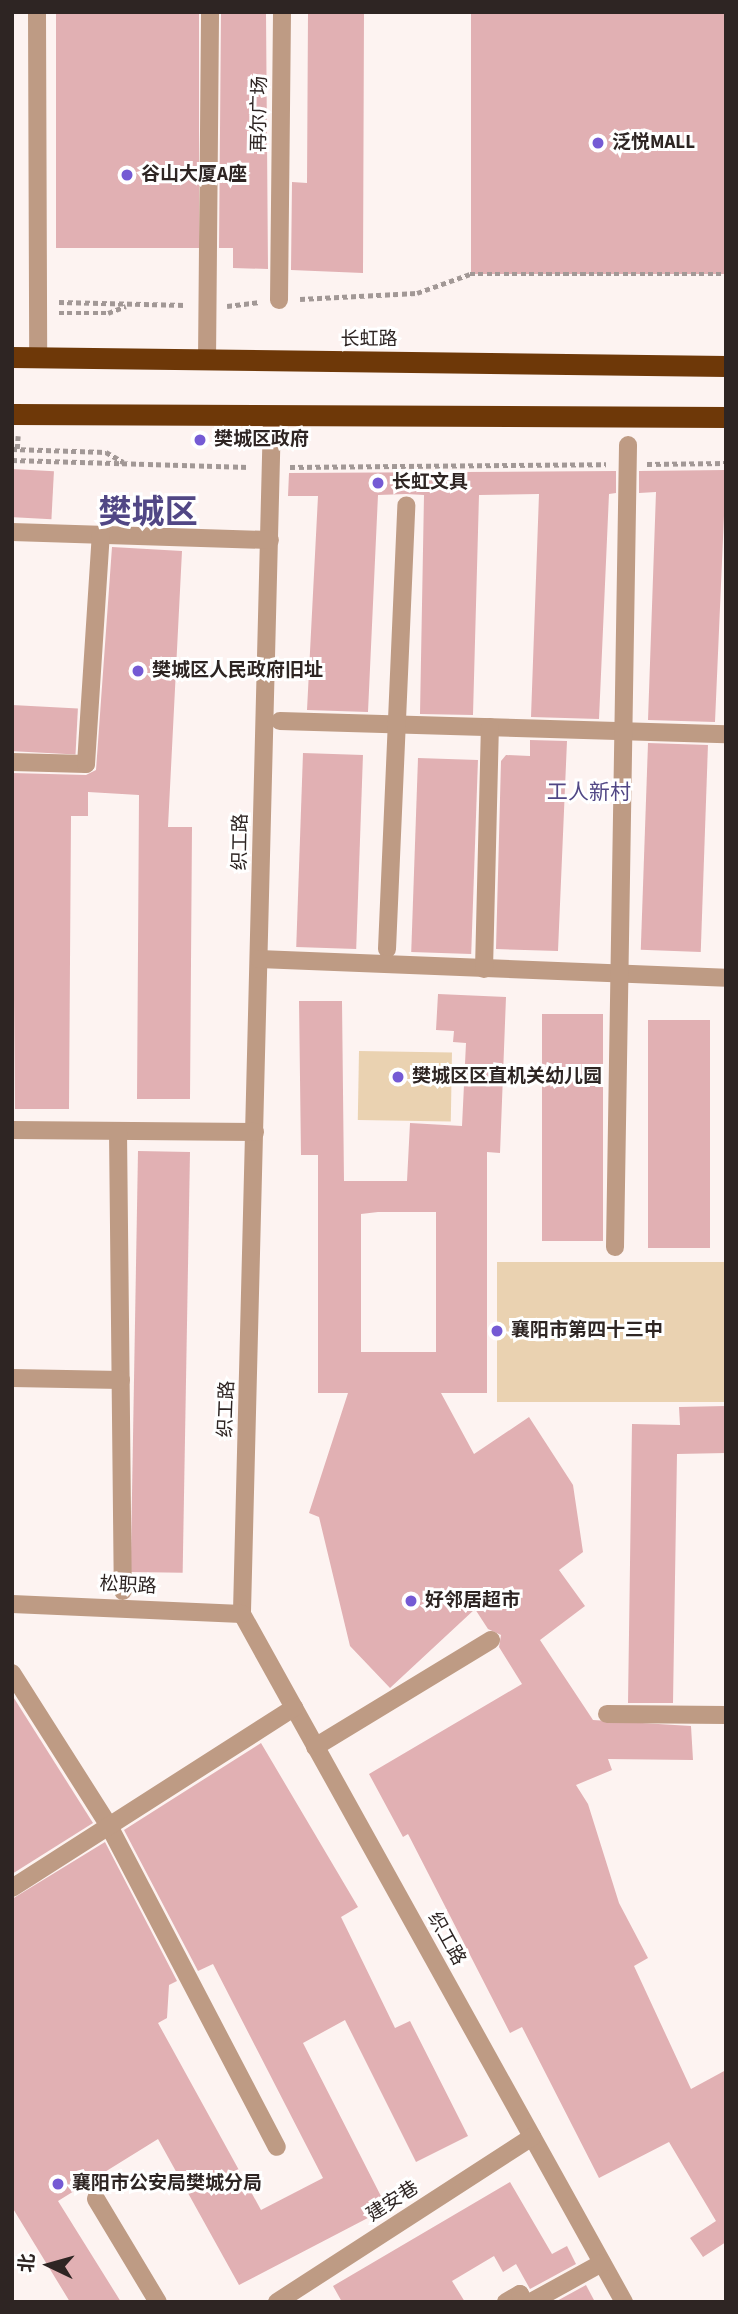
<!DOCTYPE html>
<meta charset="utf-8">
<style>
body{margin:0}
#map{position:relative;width:738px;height:2314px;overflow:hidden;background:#fdf3f1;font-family:"Source Sans 3","Noto Sans SC",sans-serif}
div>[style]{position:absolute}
.green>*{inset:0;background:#ead2b1;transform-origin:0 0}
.building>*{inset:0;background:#e1b0b3;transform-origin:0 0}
.path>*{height:4.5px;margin-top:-2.25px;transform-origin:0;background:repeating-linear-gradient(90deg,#a29896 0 5px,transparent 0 8.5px)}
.minor>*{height:18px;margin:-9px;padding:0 9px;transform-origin:9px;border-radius:9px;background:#be9b84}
.highway>*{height:21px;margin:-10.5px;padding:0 10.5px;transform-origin:10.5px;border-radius:10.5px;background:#6e3808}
.dots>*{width:19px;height:19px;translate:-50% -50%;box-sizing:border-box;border:4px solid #fff;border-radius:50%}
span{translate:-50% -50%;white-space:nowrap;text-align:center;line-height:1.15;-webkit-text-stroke:6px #fff;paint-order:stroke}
.street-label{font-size:19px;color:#2e2523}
.poi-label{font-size:19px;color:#2e2523;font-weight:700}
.left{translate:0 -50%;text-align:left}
.neighbourhood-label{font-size:21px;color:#514785}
.town-label{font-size:33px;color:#514785;font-weight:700}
.frame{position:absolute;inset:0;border:14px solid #2e2523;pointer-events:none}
.north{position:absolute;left:14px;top:2230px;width:70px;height:70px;-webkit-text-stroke:5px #fff;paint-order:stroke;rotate:275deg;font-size:19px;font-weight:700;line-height:28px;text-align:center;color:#2e2523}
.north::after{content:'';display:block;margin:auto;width:24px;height:32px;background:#2e2523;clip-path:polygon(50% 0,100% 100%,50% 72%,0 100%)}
</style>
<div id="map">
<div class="green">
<i style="left:359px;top:1051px;width:93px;height:69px;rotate:1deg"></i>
<i style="left:726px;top:1262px;width:140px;height:229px;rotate:90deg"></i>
</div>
<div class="building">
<i style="left:56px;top:12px;width:143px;height:236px"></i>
<i style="clip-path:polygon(221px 12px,266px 12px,268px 269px,233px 268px,233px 248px,219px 248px)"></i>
<i style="clip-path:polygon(308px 12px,364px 12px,363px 273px,291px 270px,292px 182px,307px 183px)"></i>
<i style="left:471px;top:12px;width:255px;height:262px"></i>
<i style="left:12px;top:469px;width:42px;height:48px;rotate:3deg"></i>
<i style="clip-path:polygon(726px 470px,715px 722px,648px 720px,656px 492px,639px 493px,639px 471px)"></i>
<i style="clip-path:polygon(616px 471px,616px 493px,609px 494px,599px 719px,531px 717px,539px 494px,479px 495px,473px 715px,420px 714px,424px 495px,406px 494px,378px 495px,368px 712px,307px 710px,318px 496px,288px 496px,289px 473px)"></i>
<i style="clip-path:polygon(112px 547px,182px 551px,168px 827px,192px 827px,190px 1099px,137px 1099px,139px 795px,88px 792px,88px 816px,71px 816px,69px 1109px,15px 1109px,12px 773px,86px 775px,96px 770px)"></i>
<i style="left:12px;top:705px;width:66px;height:46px;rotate:3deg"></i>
<i style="clip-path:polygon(530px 740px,567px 741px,558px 951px,496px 949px,501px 761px,506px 755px,530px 756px)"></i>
<i style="left:648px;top:743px;width:60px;height:207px;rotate:2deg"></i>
<i style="left:303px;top:753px;width:60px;height:194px;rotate:2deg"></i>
<i style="left:418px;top:758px;width:60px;height:194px;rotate:2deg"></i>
<i style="clip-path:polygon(evenodd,438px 994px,506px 997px,500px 1153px,487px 1152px,487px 1393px,441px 1393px,474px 1454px,529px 1417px,573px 1485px,583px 1552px,559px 1570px,585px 1606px,540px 1640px,593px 1720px,691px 1726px,693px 1760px,608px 1759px,612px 1770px,576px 1785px,588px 1804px,619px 1903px,648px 1958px,634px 1966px,691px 2089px,726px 2070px,726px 2242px,703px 2257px,690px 2238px,716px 2221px,669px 2142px,599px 2178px,522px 2027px,510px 2033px,408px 1834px,403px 1837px,369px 1774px,522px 1684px,499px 1647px,501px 1635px,488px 1629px,475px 1609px,390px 1688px,350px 1646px,319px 1517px,309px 1513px,348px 1393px,318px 1393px,318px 1155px,301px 1155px,299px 1001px,342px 1001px,344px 1181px,407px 1181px,410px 1123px,462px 1126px,466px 1043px,453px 1042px,454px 1031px,436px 1030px,438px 994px,378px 1212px,436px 1212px,436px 1352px,361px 1352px,361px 1214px,378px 1212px)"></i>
<i style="left:542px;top:1014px;width:61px;height:227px"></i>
<i style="left:648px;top:1020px;width:62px;height:228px"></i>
<i style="left:138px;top:1151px;width:52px;height:421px;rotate:1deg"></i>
<i style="clip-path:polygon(726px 1406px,726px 1453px,677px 1454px,673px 1703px,628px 1703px,632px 1424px,680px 1425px,679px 1407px)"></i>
<i style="clip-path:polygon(12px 1695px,93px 1823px,12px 1874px)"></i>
<i style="clip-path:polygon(261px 1743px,358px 1907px,341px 1917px,395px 2028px,410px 2021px,468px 2136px,416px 2162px,345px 2020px,303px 2043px,387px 2208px,239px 2285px,158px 2139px,58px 2201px,121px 2302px,70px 2302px,12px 2207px,12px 1899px,105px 1842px,177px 1981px,169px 1985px,167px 2018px,158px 2023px,261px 2210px,323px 2178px,213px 1964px,198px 1971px,124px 1830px)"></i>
<i style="clip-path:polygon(510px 2182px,552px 2254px,567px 2246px,576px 2264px,530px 2289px,516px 2264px,503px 2272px,494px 2256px,452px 2281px,465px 2302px,342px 2302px,333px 2286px)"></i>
<i style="clip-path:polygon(586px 2285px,595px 2302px,555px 2302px)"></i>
</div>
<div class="path">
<i style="left:300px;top:299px;width:117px;rotate:-2.9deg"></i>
<i style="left:417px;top:293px;width:56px;rotate:-19.7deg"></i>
<i style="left:470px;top:274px;width:256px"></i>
<i style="left:59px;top:302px;width:127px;rotate:1.4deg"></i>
<i style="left:227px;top:306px;width:33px;rotate:-7deg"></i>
<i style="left:59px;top:313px;width:49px"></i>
<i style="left:108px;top:313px;width:19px;rotate:-21deg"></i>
<i style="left:12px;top:449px;width:94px;rotate:1.8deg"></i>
<i style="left:106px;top:452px;width:20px;rotate:30deg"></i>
<i style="left:17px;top:449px;width:13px;rotate:-86deg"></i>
<i style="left:12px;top:460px;width:237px;rotate:1.7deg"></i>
<i style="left:647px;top:464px;width:79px;rotate:-0.7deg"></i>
<i style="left:290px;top:467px;width:316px;rotate:-0.5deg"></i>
</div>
<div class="minor">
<i style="left:37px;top:12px;width:346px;rotate:89.8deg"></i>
<i style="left:279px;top:300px;width:288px;rotate:-89.4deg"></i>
<i style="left:207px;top:361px;width:349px;rotate:-89.5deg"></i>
<i style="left:272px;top:418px;width:1196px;rotate:91.44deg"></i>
<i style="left:242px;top:1614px;width:787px;rotate:60.96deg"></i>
<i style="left:12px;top:532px;width:258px;rotate:1.8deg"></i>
<i style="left:280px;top:721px;width:446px;rotate:1.7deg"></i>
<i style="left:12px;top:762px;width:74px;rotate:1.5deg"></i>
<i style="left:86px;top:764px;width:229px;rotate:-86.3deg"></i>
<i style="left:387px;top:949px;width:444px;rotate:-87.5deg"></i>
<i style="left:259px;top:959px;width:467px;rotate:2.3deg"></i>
<i style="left:484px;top:969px;width:242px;rotate:-88.6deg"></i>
<i style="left:12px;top:1130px;width:243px;rotate:0.5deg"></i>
<i style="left:118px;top:1131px;width:460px;rotate:89.4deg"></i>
<i style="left:615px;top:1247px;width:802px;rotate:-89.07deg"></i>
<i style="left:12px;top:1378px;width:109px;rotate:1.1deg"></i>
<i style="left:12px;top:1604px;width:230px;rotate:2.5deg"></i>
<i style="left:12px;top:1673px;width:181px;rotate:57.6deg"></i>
<i style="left:109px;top:1826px;width:362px;rotate:62.4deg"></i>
<i style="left:607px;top:1714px;width:119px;rotate:0.5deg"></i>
<i style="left:315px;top:1747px;width:206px;rotate:-31.3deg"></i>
<i style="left:12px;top:1888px;width:335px;rotate:-32.6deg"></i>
<i style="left:96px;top:2199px;width:120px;rotate:59deg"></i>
<i style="left:277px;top:2302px;width:304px;rotate:-32.9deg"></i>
<i style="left:506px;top:2302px;width:16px;rotate:-30deg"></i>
<i style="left:520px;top:2294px;width:9px;rotate:63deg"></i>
<i style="left:531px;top:2302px;width:81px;rotate:-28.8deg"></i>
</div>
<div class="highway">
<i style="left:12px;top:357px;width:714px;rotate:0.72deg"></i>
<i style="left:12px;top:414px;width:714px;rotate:0.24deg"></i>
</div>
<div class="dots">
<i style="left:598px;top:143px;background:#755ad4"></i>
<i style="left:127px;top:175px;background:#755ad4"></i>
<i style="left:200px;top:440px;background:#755ad4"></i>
<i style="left:378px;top:483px;background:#755ad4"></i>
<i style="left:138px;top:671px;background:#755ad4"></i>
<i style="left:398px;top:1077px;background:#755ad4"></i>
<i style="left:497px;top:1331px;background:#755ad4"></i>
<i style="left:411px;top:1601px;background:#755ad4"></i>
<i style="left:58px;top:2184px;background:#755ad4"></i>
</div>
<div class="street-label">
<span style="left:260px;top:114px;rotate:-89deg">再尔广场</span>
<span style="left:369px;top:340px">长虹路</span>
<span style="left:241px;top:842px;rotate:-89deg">织工路</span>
<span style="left:227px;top:1409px;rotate:-88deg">织工路</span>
<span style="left:128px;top:1586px;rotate:3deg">松职路</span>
<span style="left:446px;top:1939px;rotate:61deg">织工路</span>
<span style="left:393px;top:2202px;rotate:-33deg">建安巷</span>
</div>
<div class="poi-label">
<span class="left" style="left:612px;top:143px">泛悦MALL</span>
<span class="left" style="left:141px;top:175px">谷山大厦A座</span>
<span class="left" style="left:214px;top:440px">樊城区政府</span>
<span class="left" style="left:392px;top:483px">长虹文具</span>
<span class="left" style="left:152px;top:671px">樊城区人民政府旧址</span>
<span class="left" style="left:412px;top:1077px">樊城区区直机关幼儿园</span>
<span class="left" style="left:511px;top:1331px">襄阳市第四十三中</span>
<span class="left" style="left:425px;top:1601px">好邻居超市</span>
<span class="left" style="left:72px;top:2184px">襄阳市公安局樊城分局</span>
</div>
<div class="neighbourhood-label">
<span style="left:589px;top:792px">工人新村</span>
</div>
<div class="town-label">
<span style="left:148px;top:513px">樊城区</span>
</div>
<div class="frame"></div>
<div class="north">北</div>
</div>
